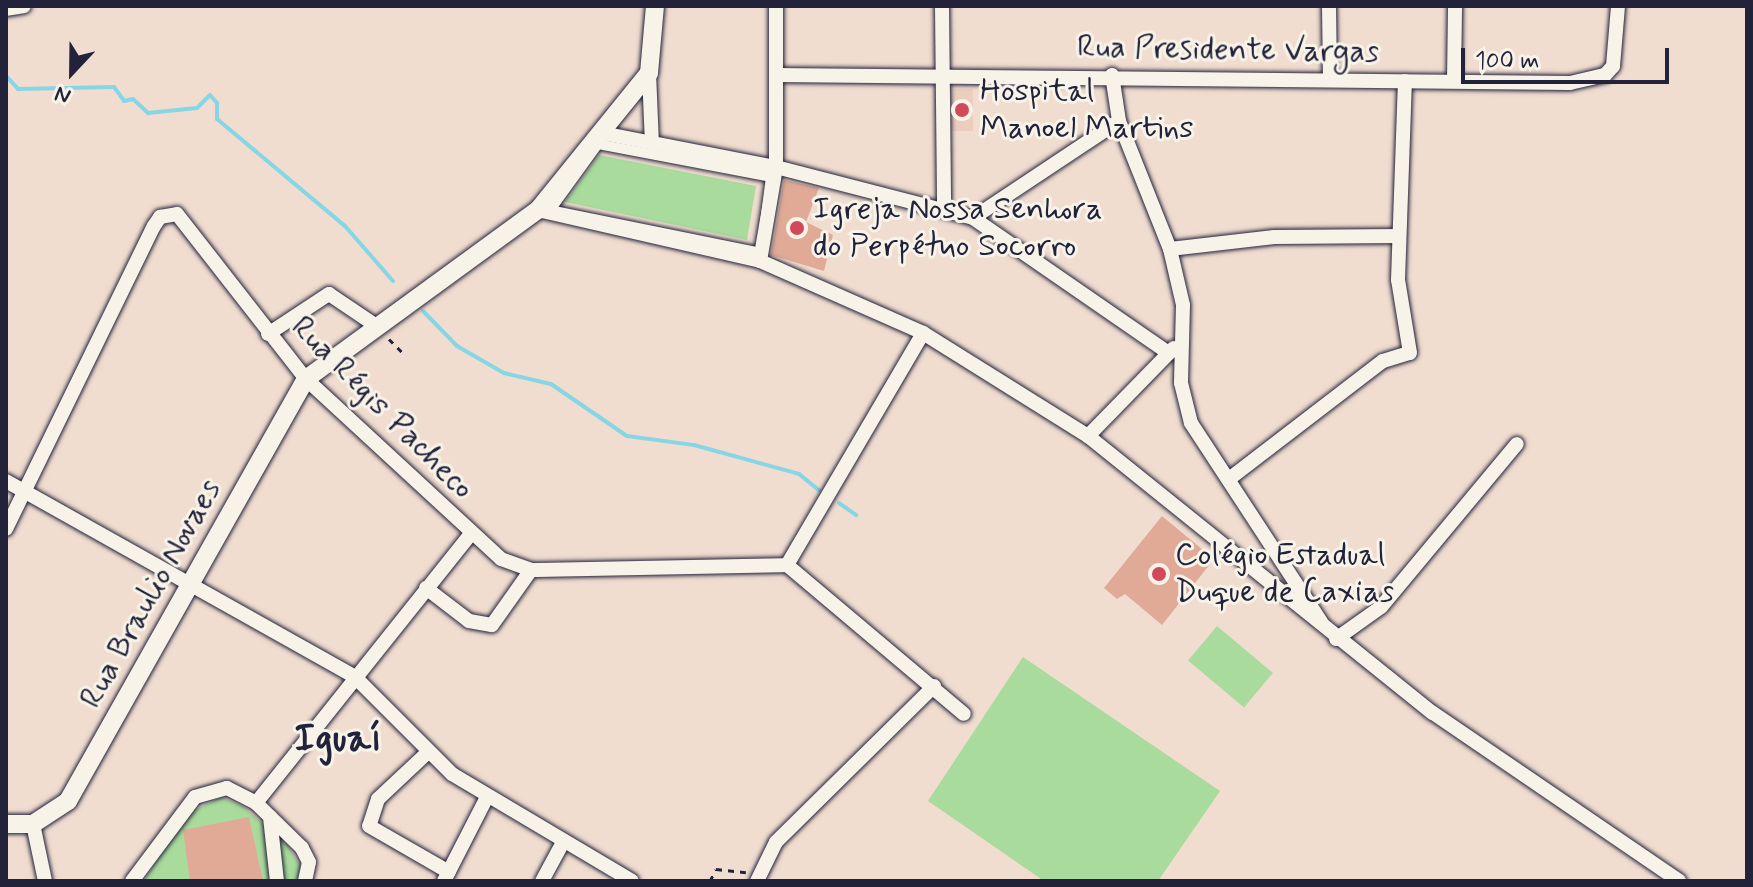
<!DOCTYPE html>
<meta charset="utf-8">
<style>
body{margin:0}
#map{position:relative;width:1753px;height:887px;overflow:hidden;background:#f0ddd0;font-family:Mynerve,sans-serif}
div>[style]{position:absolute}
.built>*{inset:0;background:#eccebf;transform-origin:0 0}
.green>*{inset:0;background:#a9db9c;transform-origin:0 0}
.stream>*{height:4px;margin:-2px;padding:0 2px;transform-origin:2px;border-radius:2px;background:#87d6e5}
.building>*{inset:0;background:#e1aa97}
.path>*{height:3px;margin-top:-1.5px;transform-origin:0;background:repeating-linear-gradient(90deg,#22223b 0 6px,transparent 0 12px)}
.roads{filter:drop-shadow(0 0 2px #22223b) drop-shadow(0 0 2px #22223b)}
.pedestrian>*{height:10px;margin:-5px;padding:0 5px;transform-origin:5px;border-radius:5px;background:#f7f3e8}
.minor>*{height:14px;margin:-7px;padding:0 7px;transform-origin:7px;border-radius:7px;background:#f7f3e8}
.tertiary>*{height:18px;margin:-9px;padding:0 9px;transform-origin:9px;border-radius:9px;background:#f7f3e8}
.dots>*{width:22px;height:22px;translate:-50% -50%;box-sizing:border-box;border:4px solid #f7f3e8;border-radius:50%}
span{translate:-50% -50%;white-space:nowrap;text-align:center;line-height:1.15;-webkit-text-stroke:6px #f7f3e8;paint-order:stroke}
.street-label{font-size:32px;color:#22223b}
.poi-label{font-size:32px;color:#22223b}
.left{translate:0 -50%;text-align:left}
.district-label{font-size:40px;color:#22223b;font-weight:700}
.frame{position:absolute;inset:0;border:8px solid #22223b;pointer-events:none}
.north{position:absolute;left:32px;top:32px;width:80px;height:80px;-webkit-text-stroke:6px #f7f3e8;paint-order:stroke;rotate:202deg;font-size:22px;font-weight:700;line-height:32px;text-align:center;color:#22223b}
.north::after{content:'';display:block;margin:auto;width:28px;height:36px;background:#22223b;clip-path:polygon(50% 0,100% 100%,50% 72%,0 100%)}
.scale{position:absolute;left:1461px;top:48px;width:208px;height:36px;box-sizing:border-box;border:4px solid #22223b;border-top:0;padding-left:10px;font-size:24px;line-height:28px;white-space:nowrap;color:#22223b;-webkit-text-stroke:6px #f7f3e8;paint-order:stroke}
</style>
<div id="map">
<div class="built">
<i style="left:951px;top:89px;width:22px;height:42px"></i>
</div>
<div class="green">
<i style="clip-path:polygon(599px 155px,756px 186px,747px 240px,565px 202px)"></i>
<i style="left:1217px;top:626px;width:73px;height:45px;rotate:40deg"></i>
<i style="clip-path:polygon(1023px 657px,1220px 791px,1158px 881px,1044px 881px,928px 801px)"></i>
<i style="clip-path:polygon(222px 797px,244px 807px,288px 846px,301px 867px,297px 881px,144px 881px,186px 814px)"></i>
</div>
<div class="stream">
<i style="left:6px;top:76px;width:18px;rotate:47deg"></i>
<i style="left:18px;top:89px;width:96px;rotate:-1.2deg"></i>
<i style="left:114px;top:87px;width:17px;rotate:54deg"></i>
<i style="left:124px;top:101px;width:9px;rotate:-13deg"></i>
<i style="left:133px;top:99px;width:21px;rotate:43deg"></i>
<i style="left:148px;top:113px;width:49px;rotate:-5.8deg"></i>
<i style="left:197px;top:108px;width:18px;rotate:-45deg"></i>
<i style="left:210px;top:95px;width:11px;rotate:49deg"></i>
<i style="left:217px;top:103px;width:16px;rotate:90deg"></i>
<i style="left:217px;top:119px;width:167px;rotate:39.9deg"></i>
<i style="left:345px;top:226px;width:73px;rotate:48.9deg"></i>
<i style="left:423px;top:311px;width:49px;rotate:45.8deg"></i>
<i style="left:457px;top:346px;width:54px;rotate:29.9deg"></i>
<i style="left:504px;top:373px;width:48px;rotate:13.2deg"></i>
<i style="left:551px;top:384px;width:92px;rotate:34.4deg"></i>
<i style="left:627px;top:436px;width:68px;rotate:7.7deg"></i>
<i style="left:694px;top:445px;width:109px;rotate:15.4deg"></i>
<i style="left:799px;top:474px;width:26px;rotate:39deg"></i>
<i style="left:839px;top:503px;width:21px;rotate:35deg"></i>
</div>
<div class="building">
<i style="clip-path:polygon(784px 180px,819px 188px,806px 222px,833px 235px,824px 271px,771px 255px)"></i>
<i style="clip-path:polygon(1162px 516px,1214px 559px,1162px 625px,1125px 594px,1117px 599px,1104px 588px)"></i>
<i style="clip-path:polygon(249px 817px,263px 881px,190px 881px,183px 830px)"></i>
</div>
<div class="path">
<i style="left:389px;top:339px;width:23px;rotate:45deg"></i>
<i style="left:710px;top:881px;width:13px;rotate:-63deg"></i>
<i style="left:716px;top:869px;width:30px;rotate:6deg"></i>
</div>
<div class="roads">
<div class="pedestrian">
<i style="left:598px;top:144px;width:176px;rotate:10.8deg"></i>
<i style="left:771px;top:177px;width:77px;rotate:97.5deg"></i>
<i style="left:761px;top:253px;width:215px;rotate:-168.5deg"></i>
<i style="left:550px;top:210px;width:82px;rotate:-54deg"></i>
</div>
<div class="minor">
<i style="left:942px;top:6px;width:203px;rotate:89.4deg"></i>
<i style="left:1329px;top:6px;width:73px;rotate:89.2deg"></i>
<i style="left:6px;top:9px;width:18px;rotate:-9deg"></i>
<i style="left:649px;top:73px;width:71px;rotate:87.6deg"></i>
<i style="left:776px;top:75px;width:794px;rotate:0.58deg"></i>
<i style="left:1570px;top:83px;width:36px;rotate:-13deg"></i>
<i style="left:1605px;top:75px;width:12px;rotate:-48deg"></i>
<i style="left:1613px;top:66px;width:60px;rotate:-85.2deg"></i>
<i style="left:1112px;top:75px;width:47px;rotate:81.3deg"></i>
<i style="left:1119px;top:121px;width:138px;rotate:68.3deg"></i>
<i style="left:1170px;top:249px;width:57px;rotate:76.9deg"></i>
<i style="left:1183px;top:305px;width:78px;rotate:91.5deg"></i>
<i style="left:1181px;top:383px;width:41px;rotate:76deg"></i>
<i style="left:1191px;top:423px;width:238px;rotate:56.8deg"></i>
<i style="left:1454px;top:81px;width:75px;rotate:-89.2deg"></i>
<i style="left:602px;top:133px;width:177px;rotate:11.1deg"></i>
<i style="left:776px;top:167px;width:203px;rotate:14.5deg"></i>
<i style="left:973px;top:218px;width:238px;rotate:34.6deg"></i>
<i style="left:538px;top:210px;width:228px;rotate:12.9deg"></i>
<i style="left:760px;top:261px;width:178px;rotate:23.8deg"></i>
<i style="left:923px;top:333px;width:195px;rotate:32deg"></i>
<i style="left:1088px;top:436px;width:442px;rotate:38.8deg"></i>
<i style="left:1433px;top:713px;width:298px;rotate:34.3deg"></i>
<i style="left:973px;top:218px;width:175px;rotate:-33.6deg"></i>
<i style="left:1170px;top:249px;width:105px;rotate:-6.6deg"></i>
<i style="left:1274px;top:237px;width:125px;rotate:-0.5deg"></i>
<i style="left:760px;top:261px;width:95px;rotate:-80.3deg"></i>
<i style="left:776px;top:167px;width:161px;rotate:-90deg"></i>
<i style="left:268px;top:334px;width:73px;rotate:-33.3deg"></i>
<i style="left:329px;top:294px;width:55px;rotate:34deg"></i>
<i style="left:1088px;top:436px;width:123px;rotate:-45.7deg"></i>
<i style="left:1229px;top:479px;width:194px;rotate:-37.5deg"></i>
<i style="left:1383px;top:361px;width:28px;rotate:-17deg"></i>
<i style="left:1410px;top:353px;width:74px;rotate:-99.3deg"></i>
<i style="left:1398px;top:280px;width:199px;rotate:-88deg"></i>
<i style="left:6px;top:481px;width:399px;rotate:29.3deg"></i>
<i style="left:354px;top:676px;width:139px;rotate:45deg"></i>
<i style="left:452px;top:774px;width:209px;rotate:30.7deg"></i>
<i style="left:6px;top:529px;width:337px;rotate:-64deg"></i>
<i style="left:154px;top:226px;width:11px;rotate:-56deg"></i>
<i style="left:160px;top:217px;width:17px;rotate:-10deg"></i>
<i style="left:177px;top:214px;width:209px;rotate:52deg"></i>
<i style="left:306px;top:379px;width:265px;rotate:42.7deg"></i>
<i style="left:501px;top:559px;width:32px;rotate:20deg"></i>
<i style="left:531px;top:570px;width:256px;rotate:-1.1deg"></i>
<i style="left:787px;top:565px;width:231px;rotate:40.1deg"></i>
<i style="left:787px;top:565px;width:269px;rotate:-59.6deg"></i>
<i style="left:426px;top:588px;width:54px;rotate:37.5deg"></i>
<i style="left:469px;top:621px;width:23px;rotate:10deg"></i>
<i style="left:492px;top:625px;width:67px;rotate:-54.7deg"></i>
<i style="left:1336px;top:639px;width:55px;rotate:-35.4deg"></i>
<i style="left:1381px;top:607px;width:212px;rotate:-50.2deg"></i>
<i style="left:426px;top:754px;width:66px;rotate:136.8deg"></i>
<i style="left:378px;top:799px;width:28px;rotate:108deg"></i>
<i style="left:369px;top:826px;width:92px;rotate:29.9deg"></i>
<i style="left:270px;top:817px;width:64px;rotate:83.8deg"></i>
<i style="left:33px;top:824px;width:58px;rotate:78.1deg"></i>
<i style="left:132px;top:881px;width:105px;rotate:-53.1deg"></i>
<i style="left:195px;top:797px;width:33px;rotate:-16deg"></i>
<i style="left:227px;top:788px;width:33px;rotate:27deg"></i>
<i style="left:305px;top:881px;width:19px;rotate:-78deg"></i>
<i style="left:309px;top:862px;width:16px;rotate:-117deg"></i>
<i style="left:302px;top:848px;width:64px;rotate:-135.6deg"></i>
<i style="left:256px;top:803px;width:344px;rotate:-51.4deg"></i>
<i style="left:444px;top:881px;width:94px;rotate:-62.9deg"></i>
<i style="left:542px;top:881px;width:42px;rotate:-61.6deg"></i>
<i style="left:757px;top:881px;width:43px;rotate:-64deg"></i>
<i style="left:776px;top:842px;width:222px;rotate:-44.6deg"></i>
</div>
<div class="tertiary">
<i style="left:6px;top:824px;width:27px"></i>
<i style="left:33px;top:824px;width:42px;rotate:-33.3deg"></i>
<i style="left:68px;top:801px;width:484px;rotate:-60.6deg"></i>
<i style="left:306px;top:379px;width:287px;rotate:-36.1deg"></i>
<i style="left:538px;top:210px;width:176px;rotate:-51deg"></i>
<i style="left:649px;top:73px;width:67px;rotate:-84.9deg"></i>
</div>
</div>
<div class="dots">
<i style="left:962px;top:110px;background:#d1495b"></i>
<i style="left:797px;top:228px;background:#d1495b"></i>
<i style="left:1159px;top:574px;background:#d1495b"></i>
</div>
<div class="street-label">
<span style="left:1228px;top:50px;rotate:1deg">Rua Presidente Vargas</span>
<span style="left:382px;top:408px;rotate:45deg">Rua Régis Pacheco</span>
<span style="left:151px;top:594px;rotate:-61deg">Rua Braulio Novaes</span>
</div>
<div class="poi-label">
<span class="left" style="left:980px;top:110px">Hospital<br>Manoel Martins</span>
<span class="left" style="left:813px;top:228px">Igreja Nossa Senhora<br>do Perpétuo Socorro</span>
<span class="left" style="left:1175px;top:574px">Colégio Estadual<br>Duque de Caxias</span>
</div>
<div class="district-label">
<span style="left:338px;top:739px">Iguaí</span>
</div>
<div class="frame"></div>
<div class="north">N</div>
<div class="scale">100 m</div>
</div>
